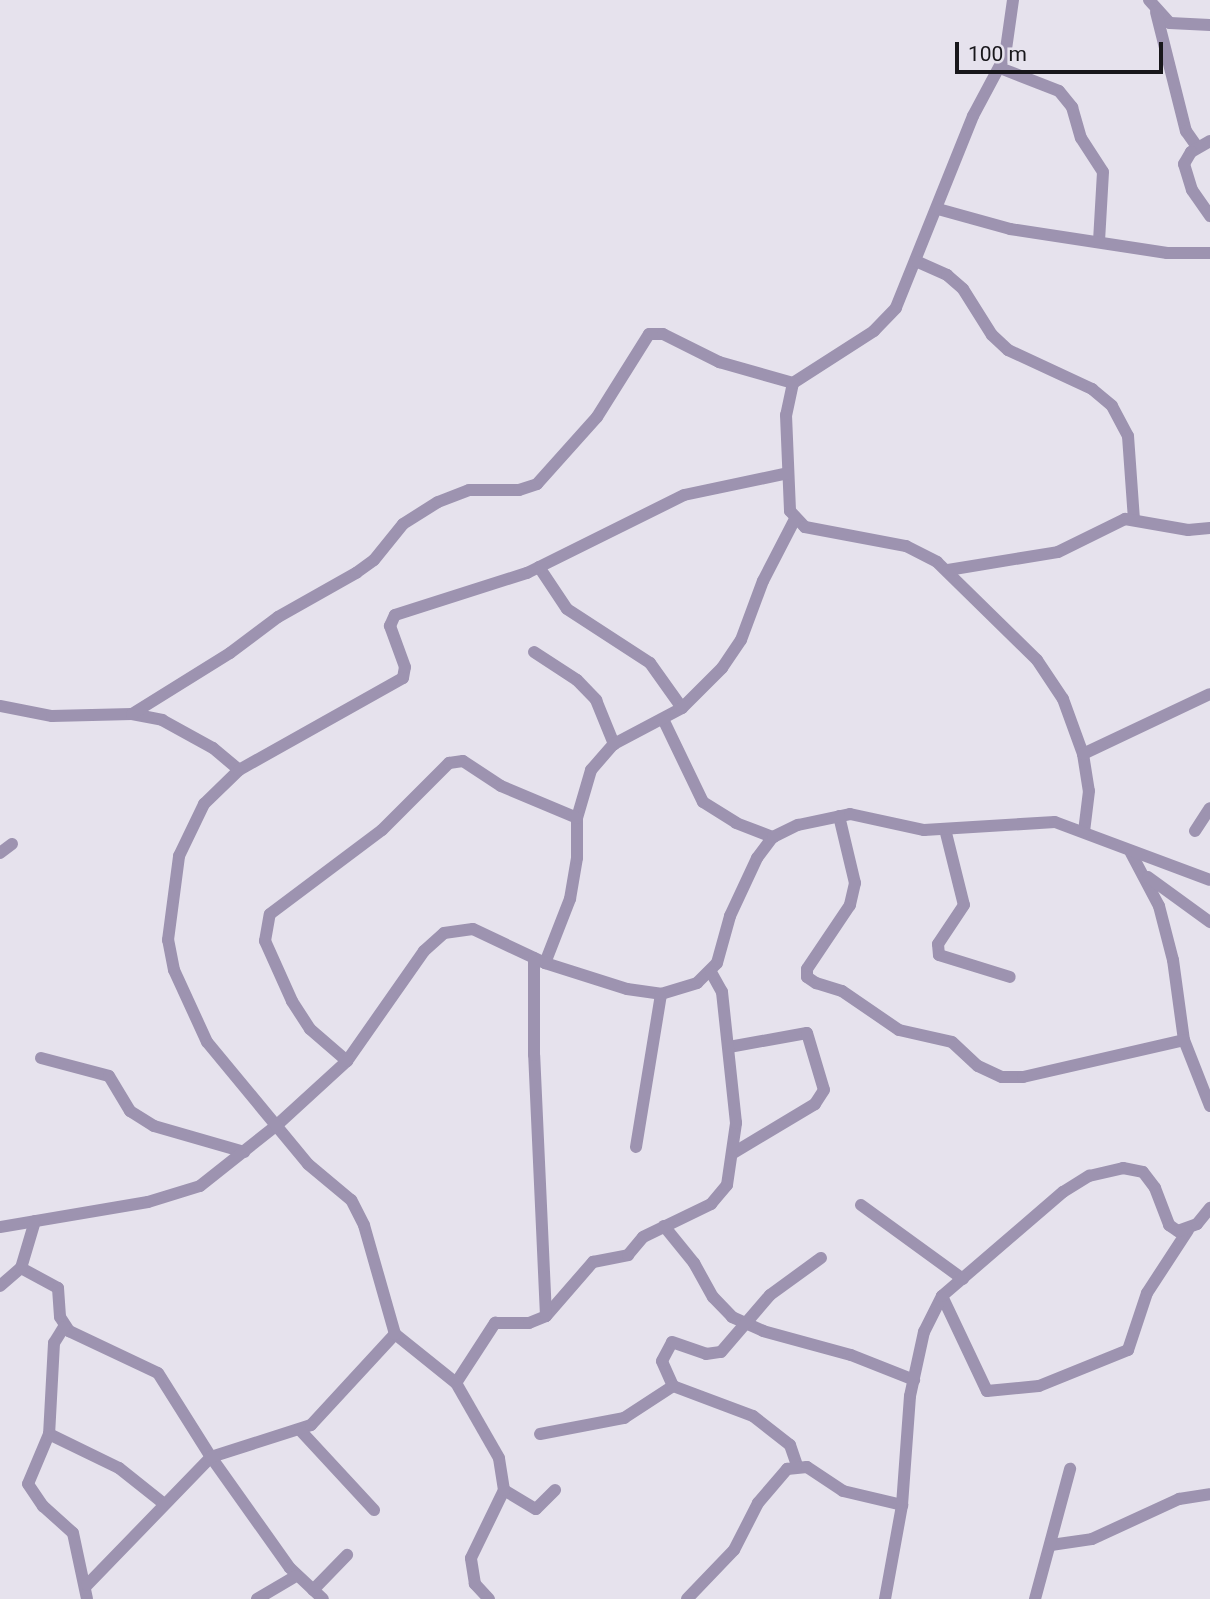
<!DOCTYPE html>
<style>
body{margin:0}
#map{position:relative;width:1210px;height:1599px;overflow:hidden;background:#e6e2ed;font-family:Roboto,sans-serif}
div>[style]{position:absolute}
.street>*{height:12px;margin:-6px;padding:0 6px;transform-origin:6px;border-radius:6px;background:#9d93b0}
span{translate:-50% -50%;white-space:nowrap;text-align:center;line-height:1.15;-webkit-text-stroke:5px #e6e2ed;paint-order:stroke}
.scale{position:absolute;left:955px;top:42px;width:208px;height:32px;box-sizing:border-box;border:4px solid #18171b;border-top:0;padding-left:9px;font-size:21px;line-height:24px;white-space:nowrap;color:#18171b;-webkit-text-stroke:5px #e6e2ed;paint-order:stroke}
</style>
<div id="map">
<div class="street">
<i style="left:1013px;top:0;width:57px;rotate:98.1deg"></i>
<i style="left:1005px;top:56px;width:68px;rotate:118.1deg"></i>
<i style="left:973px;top:116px;width:207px;rotate:111.9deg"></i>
<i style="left:896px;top:308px;width:32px;rotate:134deg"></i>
<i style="left:874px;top:331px;width:96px;rotate:147.3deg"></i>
<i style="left:793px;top:383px;width:33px;rotate:102deg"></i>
<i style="left:786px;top:415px;width:96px;rotate:87.6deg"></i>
<i style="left:790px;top:511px;width:22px;rotate:47deg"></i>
<i style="left:805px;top:527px;width:103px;rotate:10.7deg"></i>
<i style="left:906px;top:546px;width:35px;rotate:27deg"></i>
<i style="left:937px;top:562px;width:140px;rotate:44.4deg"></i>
<i style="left:1037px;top:660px;width:47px;rotate:56.3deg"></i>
<i style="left:1063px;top:699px;width:59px;rotate:70deg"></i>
<i style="left:1083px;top:754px;width:37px;rotate:81deg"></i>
<i style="left:1089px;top:791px;width:39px;rotate:97deg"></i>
<i style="left:1149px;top:0;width:31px;rotate:48deg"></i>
<i style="left:1170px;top:23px;width:40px;rotate:2.9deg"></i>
<i style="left:1156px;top:12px;width:123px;rotate:75.9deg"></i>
<i style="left:1186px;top:131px;width:19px;rotate:55deg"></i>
<i style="left:1000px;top:68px;width:63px;rotate:21.3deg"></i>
<i style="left:1059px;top:91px;width:21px;rotate:51deg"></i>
<i style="left:1072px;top:107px;width:32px;rotate:74deg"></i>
<i style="left:1081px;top:138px;width:40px;rotate:57.1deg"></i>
<i style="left:1103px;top:172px;width:69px;rotate:93.3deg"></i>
<i style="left:1210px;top:141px;width:22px;rotate:150deg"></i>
<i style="left:1191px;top:152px;width:14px;rotate:120deg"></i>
<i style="left:1184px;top:164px;width:27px;rotate:73deg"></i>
<i style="left:1192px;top:190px;width:32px;rotate:55deg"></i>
<i style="left:938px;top:209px;width:75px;rotate:15.5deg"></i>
<i style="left:1010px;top:229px;width:159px;rotate:8.7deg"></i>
<i style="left:1167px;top:253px;width:43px"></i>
<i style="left:918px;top:262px;width:32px;rotate:24deg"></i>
<i style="left:947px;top:275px;width:21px;rotate:41deg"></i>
<i style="left:963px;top:289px;width:54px;rotate:57.8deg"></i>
<i style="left:992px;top:335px;width:22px;rotate:43deg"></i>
<i style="left:1008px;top:350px;width:93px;rotate:24.9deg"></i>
<i style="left:1092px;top:389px;width:26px;rotate:40deg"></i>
<i style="left:1112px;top:406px;width:34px;rotate:62deg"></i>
<i style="left:1128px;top:436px;width:84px;rotate:85.9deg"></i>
<i style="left:539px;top:567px;width:50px;rotate:56.3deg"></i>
<i style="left:567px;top:609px;width:99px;rotate:33deg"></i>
<i style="left:650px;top:663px;width:55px;rotate:54.6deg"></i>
<i style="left:948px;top:570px;width:111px;rotate:-9.3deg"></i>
<i style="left:1058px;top:552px;width:75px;rotate:-26.2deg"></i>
<i style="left:1125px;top:519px;width:64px;rotate:9.9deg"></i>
<i style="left:1188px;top:530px;width:22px;rotate:-5deg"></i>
<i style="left:534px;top:652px;width:51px;rotate:33.1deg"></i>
<i style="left:577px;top:680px;width:28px;rotate:46deg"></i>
<i style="left:596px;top:700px;width:48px;rotate:67.8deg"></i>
<i style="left:0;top:706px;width:53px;rotate:10.9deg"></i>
<i style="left:52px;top:716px;width:80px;rotate:-1.4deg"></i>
<i style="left:132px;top:714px;width:31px;rotate:11deg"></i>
<i style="left:162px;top:720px;width:58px;rotate:28.8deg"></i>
<i style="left:213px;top:748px;width:34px;rotate:40deg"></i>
<i style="left:132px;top:714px;width:115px;rotate:-31.9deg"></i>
<i style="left:230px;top:653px;width:60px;rotate:-36.9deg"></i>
<i style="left:278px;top:617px;width:90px;rotate:-29.4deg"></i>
<i style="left:356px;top:573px;width:22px;rotate:-36deg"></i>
<i style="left:374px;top:560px;width:46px;rotate:-51.1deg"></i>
<i style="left:403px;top:524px;width:41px;rotate:-32.2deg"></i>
<i style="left:438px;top:502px;width:33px;rotate:-21deg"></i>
<i style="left:469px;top:490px;width:50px"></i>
<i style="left:519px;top:490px;width:19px;rotate:-18deg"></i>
<i style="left:537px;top:484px;width:90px;rotate:-48.2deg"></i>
<i style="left:597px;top:417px;width:98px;rotate:-57.9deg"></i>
<i style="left:649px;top:334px;width:14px"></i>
<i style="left:663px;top:334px;width:63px;rotate:26.6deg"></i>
<i style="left:719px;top:362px;width:77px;rotate:15.8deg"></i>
<i style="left:663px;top:719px;width:92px;rotate:64.3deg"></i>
<i style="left:703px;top:802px;width:39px;rotate:32deg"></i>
<i style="left:736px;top:823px;width:40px;rotate:21deg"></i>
<i style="left:1083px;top:754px;width:140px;rotate:-25.3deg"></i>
<i style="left:839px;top:816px;width:69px;rotate:76.6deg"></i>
<i style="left:855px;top:883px;width:23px;rotate:103deg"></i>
<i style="left:850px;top:905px;width:77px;rotate:123.9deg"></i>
<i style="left:807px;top:969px;width:8px;rotate:90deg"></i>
<i style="left:807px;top:977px;width:11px;rotate:34deg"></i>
<i style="left:816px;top:983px;width:27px;rotate:17deg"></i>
<i style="left:842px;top:991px;width:69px;rotate:34.4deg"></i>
<i style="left:899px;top:1030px;width:54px;rotate:12.8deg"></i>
<i style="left:952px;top:1042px;width:35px;rotate:43deg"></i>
<i style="left:978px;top:1066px;width:26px;rotate:25deg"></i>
<i style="left:1002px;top:1077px;width:21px"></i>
<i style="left:1023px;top:1077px;width:165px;rotate:-12.9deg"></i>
<i style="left:945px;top:829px;width:78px;rotate:76deg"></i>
<i style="left:964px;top:905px;width:47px;rotate:123.7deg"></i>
<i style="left:938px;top:944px;width:11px;rotate:85deg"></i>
<i style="left:939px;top:955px;width:74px;rotate:17.2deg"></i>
<i style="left:1195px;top:831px;width:27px;rotate:-57deg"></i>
<i style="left:0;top:853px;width:15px;rotate:-37deg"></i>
<i style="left:1131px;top:853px;width:60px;rotate:62.2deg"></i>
<i style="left:1159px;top:906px;width:56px;rotate:75.5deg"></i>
<i style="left:1173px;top:960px;width:81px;rotate:82.2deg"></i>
<i style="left:1184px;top:1040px;width:71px;rotate:68.5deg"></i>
<i style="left:1148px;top:877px;width:77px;rotate:36deg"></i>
<i style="left:545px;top:963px;width:69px;rotate:-68.7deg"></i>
<i style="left:570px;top:899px;width:42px;rotate:-80.3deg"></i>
<i style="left:577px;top:858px;width:40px;rotate:-90deg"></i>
<i style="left:577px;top:818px;width:50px;rotate:-73.7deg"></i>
<i style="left:591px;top:770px;width:35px;rotate:-49deg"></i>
<i style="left:614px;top:744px;width:77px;rotate:-27.9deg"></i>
<i style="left:682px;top:708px;width:57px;rotate:-45deg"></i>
<i style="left:722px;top:668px;width:34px;rotate:-56deg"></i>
<i style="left:741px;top:640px;width:63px;rotate:-69.6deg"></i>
<i style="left:763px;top:581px;width:70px;rotate:-62.7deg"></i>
<i style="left:729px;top:1047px;width:79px;rotate:-10.2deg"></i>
<i style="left:807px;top:1033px;width:59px;rotate:73.4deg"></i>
<i style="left:824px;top:1090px;width:17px;rotate:123deg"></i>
<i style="left:815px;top:1104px;width:96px;rotate:149.1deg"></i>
<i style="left:41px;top:1058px;width:70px;rotate:14.8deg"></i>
<i style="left:109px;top:1076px;width:41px;rotate:59deg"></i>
<i style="left:130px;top:1111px;width:28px;rotate:32deg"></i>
<i style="left:154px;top:1126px;width:94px;rotate:16.1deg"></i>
<i style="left:347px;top:1061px;width:49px;rotate:-139.1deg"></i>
<i style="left:310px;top:1029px;width:33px;rotate:-123deg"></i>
<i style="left:292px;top:1001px;width:66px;rotate:-114.2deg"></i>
<i style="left:265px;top:941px;width:27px;rotate:-80deg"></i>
<i style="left:270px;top:914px;width:140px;rotate:-36.9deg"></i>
<i style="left:382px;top:830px;width:95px;rotate:-45deg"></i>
<i style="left:449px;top:763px;width:14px;rotate:-8deg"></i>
<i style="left:463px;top:761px;width:45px;rotate:33.3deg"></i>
<i style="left:501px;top:786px;width:82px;rotate:22.8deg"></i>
<i style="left:636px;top:1147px;width:155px;rotate:-80.7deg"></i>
<i style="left:861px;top:1205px;width:126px;rotate:36deg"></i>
<i style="left:664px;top:1226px;width:48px;rotate:51deg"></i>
<i style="left:694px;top:1263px;width:39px;rotate:61deg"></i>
<i style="left:713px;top:1297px;width:28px;rotate:46deg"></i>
<i style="left:732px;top:1317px;width:34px;rotate:24deg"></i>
<i style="left:763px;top:1331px;width:91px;rotate:15.3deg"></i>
<i style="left:851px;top:1355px;width:68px;rotate:21.6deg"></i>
<i style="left:0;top:1227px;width:150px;rotate:-9.6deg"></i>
<i style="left:148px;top:1202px;width:54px;rotate:-17.1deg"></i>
<i style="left:200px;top:1186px;width:98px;rotate:-38.4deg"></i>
<i style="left:277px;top:1125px;width:95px;rotate:-42.4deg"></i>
<i style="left:347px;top:1061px;width:134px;rotate:-55deg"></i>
<i style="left:424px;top:951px;width:27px;rotate:-42deg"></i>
<i style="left:444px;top:933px;width:29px;rotate:-8deg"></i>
<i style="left:473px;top:929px;width:80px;rotate:25.3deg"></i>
<i style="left:545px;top:963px;width:86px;rotate:17.6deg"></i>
<i style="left:627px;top:989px;width:34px;rotate:8deg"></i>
<i style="left:661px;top:994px;width:38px;rotate:-17deg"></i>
<i style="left:697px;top:983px;width:28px;rotate:-45deg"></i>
<i style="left:717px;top:963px;width:49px;rotate:-74.5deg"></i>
<i style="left:730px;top:916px;width:64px;rotate:-65deg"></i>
<i style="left:757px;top:858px;width:26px;rotate:-53deg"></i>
<i style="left:773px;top:837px;width:28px;rotate:-26deg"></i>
<i style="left:798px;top:825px;width:53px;rotate:-11.9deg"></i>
<i style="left:850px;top:814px;width:76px;rotate:12.2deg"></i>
<i style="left:924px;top:830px;width:131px;rotate:-3.5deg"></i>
<i style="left:1055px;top:822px;width:165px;rotate:20.5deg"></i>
<i style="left:21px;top:1268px;width:42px;rotate:28.4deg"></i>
<i style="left:58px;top:1288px;width:29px;rotate:86deg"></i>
<i style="left:60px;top:1317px;width:17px;rotate:57deg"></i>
<i style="left:69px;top:1331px;width:98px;rotate:25.3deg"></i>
<i style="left:158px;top:1373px;width:99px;rotate:57.8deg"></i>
<i style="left:211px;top:1457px;width:136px;rotate:54.6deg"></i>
<i style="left:290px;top:1568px;width:45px;rotate:43.2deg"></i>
<i style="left:0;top:1286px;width:28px;rotate:-41deg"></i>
<i style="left:21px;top:1268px;width:49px;rotate:-73.4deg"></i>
<i style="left:942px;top:1296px;width:105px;rotate:64.7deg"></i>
<i style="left:987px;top:1391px;width:52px;rotate:-5.5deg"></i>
<i style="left:1039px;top:1386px;width:96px;rotate:-22deg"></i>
<i style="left:1128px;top:1350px;width:60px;rotate:-71.6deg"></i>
<i style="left:1147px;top:1293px;width:75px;rotate:-56.9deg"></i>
<i style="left:546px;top:1316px;width:72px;rotate:-49deg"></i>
<i style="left:593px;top:1262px;width:36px;rotate:-11deg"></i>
<i style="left:628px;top:1255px;width:23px;rotate:-50deg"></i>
<i style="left:643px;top:1237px;width:76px;rotate:-25.9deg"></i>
<i style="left:711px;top:1204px;width:25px;rotate:-50deg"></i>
<i style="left:727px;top:1185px;width:63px;rotate:-81.7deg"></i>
<i style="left:736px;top:1123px;width:132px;rotate:-96.1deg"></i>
<i style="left:722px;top:992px;width:23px;rotate:-119deg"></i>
<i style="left:64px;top:1327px;width:19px;rotate:122deg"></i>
<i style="left:54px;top:1343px;width:91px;rotate:93.1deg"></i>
<i style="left:49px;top:1434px;width:54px;rotate:112.8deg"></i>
<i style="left:28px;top:1484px;width:27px;rotate:56deg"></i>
<i style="left:43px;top:1506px;width:40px;rotate:42deg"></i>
<i style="left:73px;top:1533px;width:67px;rotate:78deg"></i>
<i style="left:456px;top:1383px;width:72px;rotate:-57deg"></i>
<i style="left:495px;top:1323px;width:34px"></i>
<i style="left:529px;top:1323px;width:18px;rotate:-22deg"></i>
<i style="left:546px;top:1316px;width:261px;rotate:-92.6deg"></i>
<i style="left:534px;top:1055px;width:97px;rotate:-90deg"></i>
<i style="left:673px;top:1386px;width:27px;rotate:-114deg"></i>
<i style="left:662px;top:1361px;width:21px;rotate:-62deg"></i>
<i style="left:672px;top:1342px;width:36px;rotate:19deg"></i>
<i style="left:706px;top:1354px;width:15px;rotate:-8deg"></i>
<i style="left:721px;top:1352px;width:75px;rotate:-49.3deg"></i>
<i style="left:770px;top:1295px;width:63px;rotate:-36deg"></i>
<i style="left:300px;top:1430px;width:109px;rotate:47.2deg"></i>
<i style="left:49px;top:1434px;width:78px;rotate:25.9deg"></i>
<i style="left:119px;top:1468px;width:56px;rotate:38.5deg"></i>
<i style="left:540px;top:1434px;width:86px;rotate:-10.8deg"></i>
<i style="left:624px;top:1418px;width:59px;rotate:-33.1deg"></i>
<i style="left:673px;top:1386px;width:85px;rotate:20.6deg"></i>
<i style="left:753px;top:1416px;width:47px;rotate:38.1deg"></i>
<i style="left:790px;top:1445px;width:21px;rotate:71deg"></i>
<i style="left:504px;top:1490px;width:37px;rotate:31deg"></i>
<i style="left:536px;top:1509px;width:27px;rotate:-45deg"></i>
<i style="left:1051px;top:1545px;width:41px;rotate:-8.3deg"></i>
<i style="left:1092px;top:1539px;width:96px;rotate:-24.7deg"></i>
<i style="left:1179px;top:1499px;width:31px;rotate:-9deg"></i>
<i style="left:87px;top:1585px;width:178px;rotate:-45.9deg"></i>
<i style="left:211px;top:1457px;width:105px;rotate:-17.7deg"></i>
<i style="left:311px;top:1425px;width:124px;rotate:-47.3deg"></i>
<i style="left:313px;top:1590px;width:49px;rotate:-45.8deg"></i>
<i style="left:257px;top:1599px;width:45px;rotate:-30.5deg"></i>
<i style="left:489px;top:1599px;width:21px;rotate:-133deg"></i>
<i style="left:475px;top:1584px;width:26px;rotate:-99deg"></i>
<i style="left:471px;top:1558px;width:76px;rotate:-64.1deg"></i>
<i style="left:504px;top:1490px;width:32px;rotate:-99deg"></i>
<i style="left:499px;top:1458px;width:86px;rotate:-119.8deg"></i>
<i style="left:456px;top:1383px;width:78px;rotate:-141.2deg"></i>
<i style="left:395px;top:1334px;width:113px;rotate:-105.9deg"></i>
<i style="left:364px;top:1225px;width:28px;rotate:-117deg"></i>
<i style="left:351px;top:1200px;width:56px;rotate:-140.1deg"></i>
<i style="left:308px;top:1164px;width:158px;rotate:-129.6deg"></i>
<i style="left:207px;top:1042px;width:79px;rotate:-114.6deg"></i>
<i style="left:174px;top:970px;width:31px;rotate:-101deg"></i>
<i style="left:168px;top:940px;width:85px;rotate:-82.5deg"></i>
<i style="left:179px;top:856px;width:58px;rotate:-64.3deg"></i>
<i style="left:204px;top:804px;width:49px;rotate:-44.2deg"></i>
<i style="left:239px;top:770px;width:188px;rotate:-29.3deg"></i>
<i style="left:403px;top:678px;width:11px;rotate:-80deg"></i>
<i style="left:405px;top:667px;width:44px;rotate:-110.1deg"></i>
<i style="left:390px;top:626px;width:12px;rotate:-66deg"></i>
<i style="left:395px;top:615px;width:139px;rotate:-17.7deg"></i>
<i style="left:527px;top:573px;width:175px;rotate:-26.4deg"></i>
<i style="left:684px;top:495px;width:106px;rotate:-11.9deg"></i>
<i style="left:687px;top:1599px;width:68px;rotate:-46.2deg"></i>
<i style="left:734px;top:1550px;width:53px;rotate:-62.9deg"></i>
<i style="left:758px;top:1503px;width:45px;rotate:-49.5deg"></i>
<i style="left:787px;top:1469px;width:20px;rotate:-6deg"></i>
<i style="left:807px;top:1467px;width:43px;rotate:33.7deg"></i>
<i style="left:843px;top:1491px;width:61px;rotate:13.3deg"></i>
<i style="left:885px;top:1599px;width:96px;rotate:-79.7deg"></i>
<i style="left:902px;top:1505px;width:109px;rotate:-85.8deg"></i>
<i style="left:910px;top:1396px;width:66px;rotate:-77.7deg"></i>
<i style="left:924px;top:1332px;width:40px;rotate:-63.4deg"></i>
<i style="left:942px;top:1296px;width:160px;rotate:-40.7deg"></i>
<i style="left:1063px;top:1192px;width:31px;rotate:-32deg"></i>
<i style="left:1089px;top:1176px;width:35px;rotate:-13deg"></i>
<i style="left:1123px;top:1168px;width:20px;rotate:11deg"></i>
<i style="left:1143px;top:1172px;width:20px;rotate:53deg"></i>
<i style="left:1155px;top:1188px;width:40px;rotate:69deg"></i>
<i style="left:1169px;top:1225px;width:11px;rotate:34deg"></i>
<i style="left:1178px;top:1231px;width:20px;rotate:-20deg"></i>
<i style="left:1197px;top:1224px;width:21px;rotate:-51deg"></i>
<i style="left:1035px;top:1599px;width:135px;rotate:-74.9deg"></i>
</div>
<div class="scale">100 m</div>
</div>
